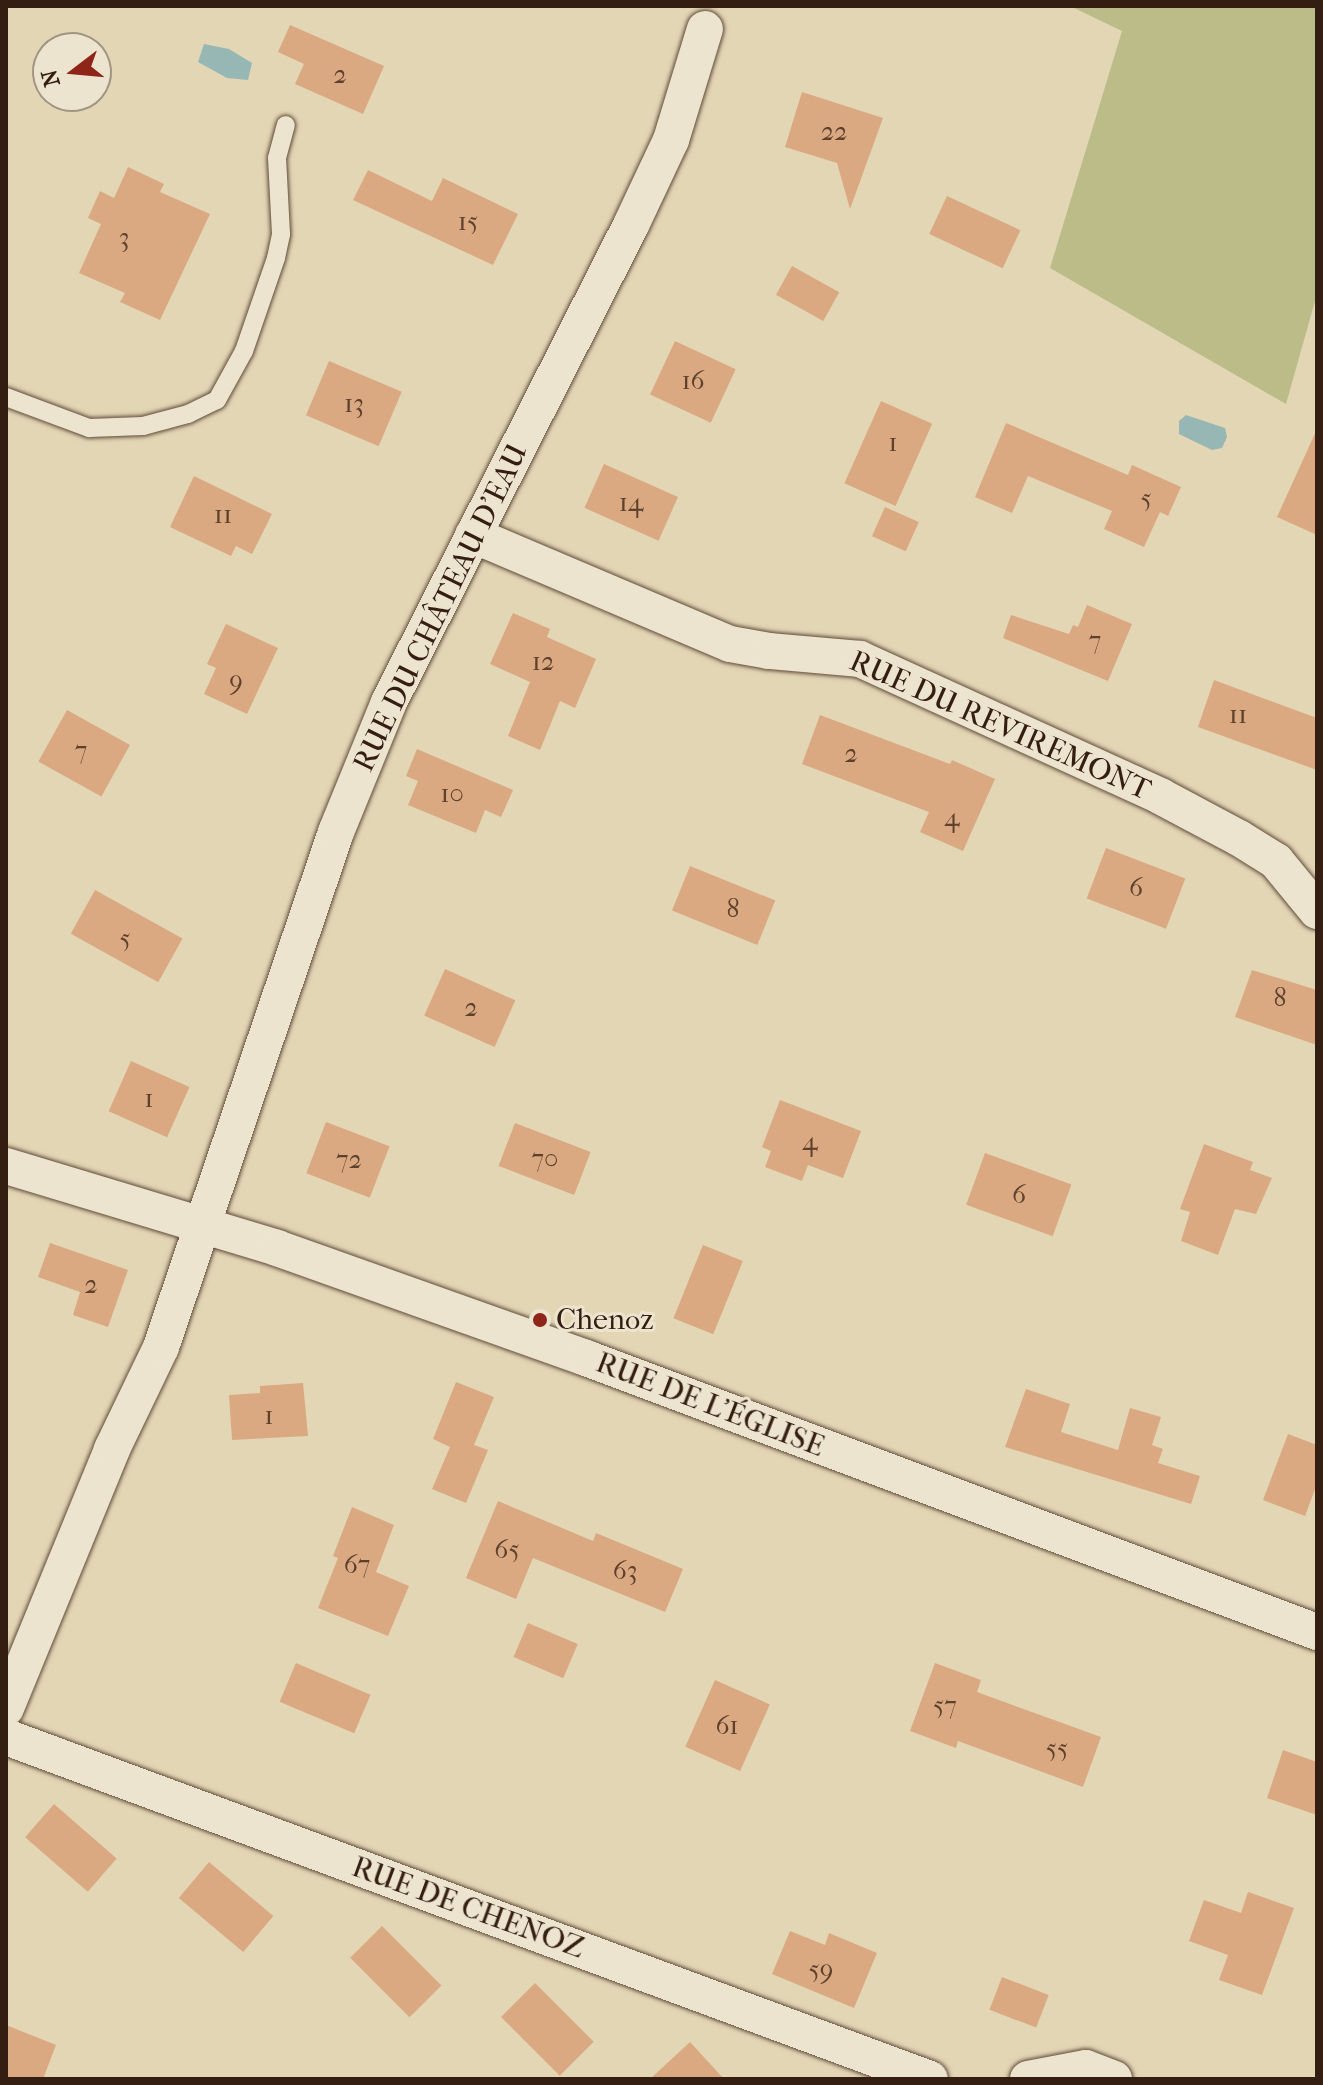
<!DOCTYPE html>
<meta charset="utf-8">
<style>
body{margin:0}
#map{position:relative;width:1323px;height:2085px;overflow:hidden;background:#e3d6b5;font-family:"IM FELL French Canon",serif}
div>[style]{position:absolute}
.green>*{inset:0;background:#bbbc88}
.water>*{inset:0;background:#97b7b5}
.building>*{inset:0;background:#daa982;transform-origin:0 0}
.roads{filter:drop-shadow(0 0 2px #604c3a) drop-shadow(0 0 2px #604c3a)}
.service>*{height:18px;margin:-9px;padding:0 9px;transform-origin:9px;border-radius:9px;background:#ede4cf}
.minor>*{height:36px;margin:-18px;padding:0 18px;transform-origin:18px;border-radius:18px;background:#ede4cf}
.dots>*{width:22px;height:22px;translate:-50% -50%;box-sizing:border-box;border:4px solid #ede4cf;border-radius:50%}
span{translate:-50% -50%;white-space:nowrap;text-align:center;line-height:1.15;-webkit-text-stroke:6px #ede4cf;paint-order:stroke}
.number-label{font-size:26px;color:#5e412d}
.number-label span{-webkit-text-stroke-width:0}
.street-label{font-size:30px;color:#341e11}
.poi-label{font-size:30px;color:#341e11}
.left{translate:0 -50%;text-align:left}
.frame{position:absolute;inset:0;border:8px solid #341e11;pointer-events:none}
.north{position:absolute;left:32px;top:32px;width:80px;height:80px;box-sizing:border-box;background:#ede4cf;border:2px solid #a39583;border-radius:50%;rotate:254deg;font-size:22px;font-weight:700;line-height:32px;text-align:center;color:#341e11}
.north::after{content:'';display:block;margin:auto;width:28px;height:36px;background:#8f2418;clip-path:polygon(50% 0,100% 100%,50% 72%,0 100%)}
</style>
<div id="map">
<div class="green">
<i style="clip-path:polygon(1070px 6px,1317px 6px,1317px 294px,1286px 404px,1050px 268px,1122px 31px)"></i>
</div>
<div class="water">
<i style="clip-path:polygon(204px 44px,229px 49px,252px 63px,248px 80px,227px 78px,198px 62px)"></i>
<i style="clip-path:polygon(1186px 415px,1225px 428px,1227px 437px,1222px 448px,1212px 450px,1179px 434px,1179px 421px)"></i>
</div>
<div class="building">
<i style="clip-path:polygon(290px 25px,384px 66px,363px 114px,295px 84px,304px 64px,278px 52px)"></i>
<i style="clip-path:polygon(802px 92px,883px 118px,850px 209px,837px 163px,785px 147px)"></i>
<i style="clip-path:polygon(128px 167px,164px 184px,160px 192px,210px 214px,160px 320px,120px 302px,125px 293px,79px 273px,101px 224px,88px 218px,100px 191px,114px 198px)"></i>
<i style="clip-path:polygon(368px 170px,432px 201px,443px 178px,518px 214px,493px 265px,353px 200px)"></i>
<i style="left:947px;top:196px;width:81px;height:42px;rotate:25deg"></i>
<i style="left:792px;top:266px;width:54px;height:33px;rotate:29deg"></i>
<i style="left:675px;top:341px;width:67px;height:59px;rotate:25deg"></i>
<i style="left:329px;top:361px;width:79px;height:59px;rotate:23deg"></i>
<i style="left:881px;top:401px;width:56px;height:90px;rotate:24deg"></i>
<i style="clip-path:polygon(1006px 423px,1128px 475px,1132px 465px,1181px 487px,1168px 516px,1160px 512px,1144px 547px,1104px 529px,1112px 511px,1028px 476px,1012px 513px,975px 497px)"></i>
<i style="clip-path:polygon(1317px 429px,1317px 535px,1277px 517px)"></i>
<i style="left:604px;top:464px;width:81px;height:48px;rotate:24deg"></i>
<i style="clip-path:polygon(194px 476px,272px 514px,252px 554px,236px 546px,231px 556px,170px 527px)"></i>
<i style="left:885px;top:507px;width:37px;height:32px;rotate:24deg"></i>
<i style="clip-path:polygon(1087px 605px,1132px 624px,1108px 681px,1003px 638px,1011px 615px,1069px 634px,1073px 625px,1078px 627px)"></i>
<i style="clip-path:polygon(513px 613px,550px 629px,547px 637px,596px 659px,575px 708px,560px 701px,540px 750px,508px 736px,530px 682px,490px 664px)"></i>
<i style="clip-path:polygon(226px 624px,278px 648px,247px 714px,204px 694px,216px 668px,207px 664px)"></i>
<i style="clip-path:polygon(1214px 680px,1317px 718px,1317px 770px,1198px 727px)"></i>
<i style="left:67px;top:710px;width:72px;height:59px;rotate:29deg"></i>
<i style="clip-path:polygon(820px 715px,950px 764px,952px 760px,995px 779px,963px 851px,920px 832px,929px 812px,802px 764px)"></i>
<i style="clip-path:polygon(417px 749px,513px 790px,501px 817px,485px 810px,476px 833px,408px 805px,418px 781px,406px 776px)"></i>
<i style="left:1106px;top:848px;width:85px;height:54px;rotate:21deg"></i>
<i style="left:690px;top:866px;width:92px;height:48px;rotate:22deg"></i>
<i style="left:95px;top:890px;width:100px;height:50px;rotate:29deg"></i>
<i style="left:445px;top:969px;width:77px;height:51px;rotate:24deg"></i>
<i style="clip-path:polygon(1252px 970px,1317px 990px,1317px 1045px,1235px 1017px)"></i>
<i style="left:131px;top:1061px;width:64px;height:55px;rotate:24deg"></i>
<i style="clip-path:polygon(780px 1100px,861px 1131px,843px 1178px,808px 1165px,802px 1181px,765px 1167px,771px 1151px,762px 1147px)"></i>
<i style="left:326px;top:1122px;width:68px;height:55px;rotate:21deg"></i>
<i style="left:515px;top:1123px;width:81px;height:46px;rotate:21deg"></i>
<i style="clip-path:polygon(1204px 1144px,1253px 1162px,1250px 1170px,1272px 1178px,1256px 1214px,1235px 1209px,1218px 1255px,1181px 1241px,1190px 1212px,1180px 1209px)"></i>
<i style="left:985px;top:1153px;width:92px;height:55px;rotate:20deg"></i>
<i style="clip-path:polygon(50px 1243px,128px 1270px,108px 1327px,73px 1315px,80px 1292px,38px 1277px)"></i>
<i style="left:703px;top:1245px;width:43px;height:79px;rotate:22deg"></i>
<i style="clip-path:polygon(456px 1382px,494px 1397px,474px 1445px,488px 1450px,466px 1503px,432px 1489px,450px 1447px,433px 1439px)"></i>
<i style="clip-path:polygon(303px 1383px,308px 1436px,232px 1440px,229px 1395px,260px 1393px,260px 1386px)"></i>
<i style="clip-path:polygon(1026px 1389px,1070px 1404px,1061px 1432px,1118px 1450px,1130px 1408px,1161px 1417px,1152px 1445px,1163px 1449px,1158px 1463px,1200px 1476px,1191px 1504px,1005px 1447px)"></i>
<i style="clip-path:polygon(1288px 1434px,1317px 1445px,1317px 1484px,1305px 1516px,1263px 1500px)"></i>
<i style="clip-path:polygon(498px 1501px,593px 1541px,596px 1533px,683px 1569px,665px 1612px,533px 1558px,516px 1599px,466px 1578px)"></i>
<i style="clip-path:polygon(352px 1507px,394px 1525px,376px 1572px,409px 1586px,388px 1636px,318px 1608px,338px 1558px,333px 1556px)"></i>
<i style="left:528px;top:1623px;width:54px;height:37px;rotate:23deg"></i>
<i style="left:296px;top:1663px;width:81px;height:42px;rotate:23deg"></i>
<i style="clip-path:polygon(935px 1663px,981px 1680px,977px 1692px,1101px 1737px,1083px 1787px,958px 1741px,956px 1748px,910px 1731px)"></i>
<i style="left:715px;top:1680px;width:60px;height:73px;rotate:24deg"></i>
<i style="clip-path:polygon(1283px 1750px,1317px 1762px,1317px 1815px,1267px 1798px)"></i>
<i style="left:54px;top:1804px;width:83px;height:44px;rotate:41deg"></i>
<i style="left:209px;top:1862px;width:84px;height:47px;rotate:40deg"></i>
<i style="clip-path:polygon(1248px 1892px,1294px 1908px,1262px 1995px,1219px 1980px,1228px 1955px,1189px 1941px,1204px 1900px,1241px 1913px)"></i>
<i style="left:382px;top:1926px;width:84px;height:45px;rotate:45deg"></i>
<i style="clip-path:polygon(790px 1931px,825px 1945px,829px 1933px,877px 1953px,854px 2008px,772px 1974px)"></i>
<i style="left:1002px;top:1977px;width:50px;height:35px;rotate:21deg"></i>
<i style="left:535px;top:1983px;width:83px;height:48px;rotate:45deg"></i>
<i style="clip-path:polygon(6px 2025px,56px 2045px,43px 2079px,6px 2079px)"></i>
<i style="clip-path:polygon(690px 2042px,724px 2079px,650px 2079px)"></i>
</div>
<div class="roads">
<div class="service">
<i style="left:6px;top:397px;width:89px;rotate:20.5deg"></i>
<i style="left:89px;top:428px;width:54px;rotate:-2.1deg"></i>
<i style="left:143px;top:426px;width:47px;rotate:-14.9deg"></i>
<i style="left:188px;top:414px;width:32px;rotate:-26deg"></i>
<i style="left:217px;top:400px;width:56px;rotate:-61.1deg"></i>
<i style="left:244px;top:351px;width:98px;rotate:-71deg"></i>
<i style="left:276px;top:258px;width:25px;rotate:-78deg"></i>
<i style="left:281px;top:234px;width:76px;rotate:-93deg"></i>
<i style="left:277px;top:158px;width:34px;rotate:-75deg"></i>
</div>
<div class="minor">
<i style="left:473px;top:535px;width:279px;rotate:23deg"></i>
<i style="left:730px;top:644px;width:40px;rotate:10deg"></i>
<i style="left:769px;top:651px;width:91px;rotate:5deg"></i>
<i style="left:860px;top:659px;width:330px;rotate:24.5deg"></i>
<i style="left:1160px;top:796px;width:89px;rotate:28deg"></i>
<i style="left:1239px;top:838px;width:44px;rotate:31.9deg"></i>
<i style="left:1276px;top:861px;width:65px;rotate:50.6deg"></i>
<i style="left:6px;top:1166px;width:283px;rotate:16.8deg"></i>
<i style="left:277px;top:1248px;width:328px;rotate:19.6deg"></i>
<i style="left:586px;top:1358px;width:781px;rotate:20.55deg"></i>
<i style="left:6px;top:1708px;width:280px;rotate:-67.7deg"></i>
<i style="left:112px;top:1449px;width:113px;rotate:-64.3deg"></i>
<i style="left:161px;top:1347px;width:544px;rotate:-71.23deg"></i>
<i style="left:336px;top:832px;width:140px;rotate:-67.8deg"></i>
<i style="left:389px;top:702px;width:535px;rotate:-63.1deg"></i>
<i style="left:631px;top:225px;width:94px;rotate:-64.8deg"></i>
<i style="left:671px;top:140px;width:116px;rotate:-73deg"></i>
<i style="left:6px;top:1737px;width:985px;rotate:20.31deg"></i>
<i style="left:1028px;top:2079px;width:59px;rotate:-10.7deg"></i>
<i style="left:1086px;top:2068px;width:30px;rotate:21deg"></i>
</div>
</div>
<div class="dots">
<i style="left:540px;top:1320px;background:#8f2418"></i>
</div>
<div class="number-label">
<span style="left:340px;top:75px">2</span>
<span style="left:834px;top:132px">22</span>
<span style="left:468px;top:222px">15</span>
<span style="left:124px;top:238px">3</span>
<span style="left:693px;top:381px">16</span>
<span style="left:354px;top:404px">13</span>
<span style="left:893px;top:443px">1</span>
<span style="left:1146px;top:499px">5</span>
<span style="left:631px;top:503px">14</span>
<span style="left:223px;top:515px">11</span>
<span style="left:1095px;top:641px">7</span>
<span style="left:543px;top:662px">12</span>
<span style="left:236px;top:681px">9</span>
<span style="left:1238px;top:715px">11</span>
<span style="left:81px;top:751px">7</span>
<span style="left:851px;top:754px">2</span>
<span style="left:452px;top:794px">10</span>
<span style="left:952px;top:818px">4</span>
<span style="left:1136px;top:888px">6</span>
<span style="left:733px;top:909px">8</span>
<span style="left:125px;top:939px">5</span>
<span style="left:1280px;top:998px">8</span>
<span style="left:471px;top:1008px">2</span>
<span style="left:149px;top:1099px">1</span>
<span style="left:810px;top:1142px">4</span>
<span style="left:545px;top:1159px">70</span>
<span style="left:349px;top:1160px">72</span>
<span style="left:1019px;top:1195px">6</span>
<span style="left:91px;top:1285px">2</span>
<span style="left:269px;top:1416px">1</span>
<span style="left:507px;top:1550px">65</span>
<span style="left:357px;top:1565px">67</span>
<span style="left:625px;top:1571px">63</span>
<span style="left:945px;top:1706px">57</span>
<span style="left:727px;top:1726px">61</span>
<span style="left:1057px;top:1749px">55</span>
<span style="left:821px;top:1970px">59</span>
</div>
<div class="street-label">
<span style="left:441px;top:608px;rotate:-64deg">RUE DU CHÂTEAU D'EAU</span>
<span style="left:1000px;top:726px;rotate:24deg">RUE DU REVIREMONT</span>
<span style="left:710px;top:1405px;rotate:21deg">RUE DE L'ÉGLISE</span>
<span style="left:468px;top:1908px;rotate:20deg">RUE DE CHENOZ</span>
</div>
<div class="poi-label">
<span class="left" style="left:556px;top:1320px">Chenoz</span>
</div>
<div class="frame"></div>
<div class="north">N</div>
</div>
